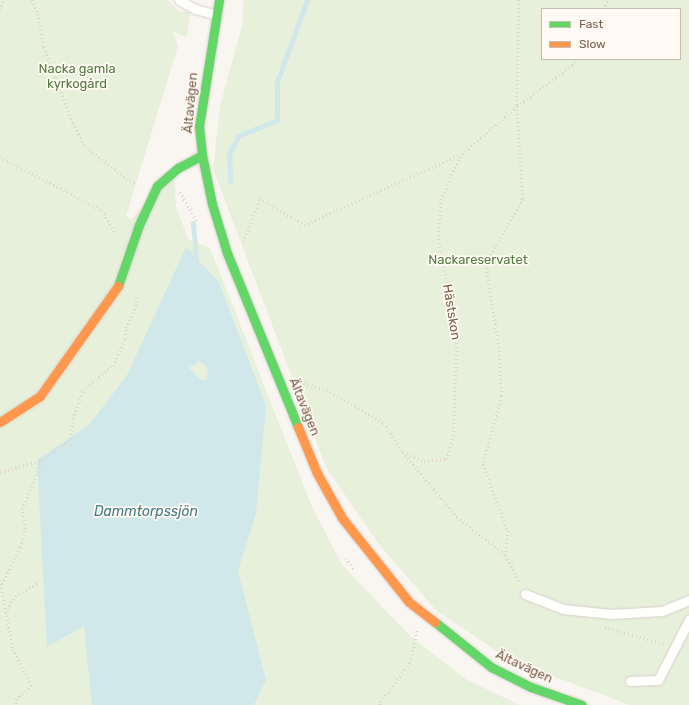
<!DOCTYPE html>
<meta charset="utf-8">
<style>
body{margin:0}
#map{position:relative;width:689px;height:705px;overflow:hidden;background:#f9f5f0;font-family:Rubik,sans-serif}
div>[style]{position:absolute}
.green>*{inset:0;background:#e7f0db}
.water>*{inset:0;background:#d0e8ea}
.stream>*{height:5px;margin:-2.5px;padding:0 2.5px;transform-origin:2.5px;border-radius:2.5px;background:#d0e8ea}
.path>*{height:2.5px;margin-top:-1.25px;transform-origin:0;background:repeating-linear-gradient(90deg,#dcd5d0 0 1px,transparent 0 4px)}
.roads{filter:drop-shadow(0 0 1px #d7d1cb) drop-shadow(0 0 1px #d7d1cb)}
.lane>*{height:9px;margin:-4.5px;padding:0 4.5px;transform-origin:4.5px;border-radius:4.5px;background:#fefefd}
.fast>*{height:9px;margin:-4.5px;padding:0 4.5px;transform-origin:4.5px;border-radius:4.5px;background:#63d668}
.slow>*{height:9px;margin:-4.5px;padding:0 4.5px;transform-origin:4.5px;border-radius:4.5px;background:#ff974d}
span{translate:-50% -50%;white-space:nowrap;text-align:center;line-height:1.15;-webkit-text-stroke:3.5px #fffaf3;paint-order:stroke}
.park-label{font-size:13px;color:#537a41}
.street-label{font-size:13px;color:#7a5c4d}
.water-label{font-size:14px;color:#437c86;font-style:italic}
.legend{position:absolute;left:541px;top:8px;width:140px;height:52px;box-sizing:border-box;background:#fffaf3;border:1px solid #cabbb1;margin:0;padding:5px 7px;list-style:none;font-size:12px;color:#7a5c4d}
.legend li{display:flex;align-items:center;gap:8px;height:20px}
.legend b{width:20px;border:1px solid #cabbb1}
</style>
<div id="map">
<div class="green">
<i style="clip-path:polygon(0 0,168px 0,180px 12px,190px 12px,187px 37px,173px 32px,178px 46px,126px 216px,131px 220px,174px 166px,176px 208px,189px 240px,210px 248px,312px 507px,342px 565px,410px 636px,467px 680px,520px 705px,0 705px)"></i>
<i style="clip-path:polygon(evenodd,244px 0,689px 0,689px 705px,630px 705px,510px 660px,436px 610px,377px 542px,326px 467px,213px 169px,220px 106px,242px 26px,244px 0,542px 9px,680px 9px,680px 59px,542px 59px,542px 9px)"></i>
</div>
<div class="water">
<i style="clip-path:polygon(evenodd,186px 247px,219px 282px,266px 406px,256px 513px,238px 571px,266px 680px,254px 705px,92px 705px,84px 626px,47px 647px,37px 460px,89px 425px,127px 375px,186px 247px,199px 361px,208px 368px,207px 379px,202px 381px,189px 368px,199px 361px)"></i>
</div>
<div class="stream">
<i style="left:230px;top:181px;width:27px;rotate:-92deg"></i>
<i style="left:229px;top:154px;width:20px;rotate:-63deg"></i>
<i style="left:238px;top:136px;width:42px;rotate:-22.3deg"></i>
<i style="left:277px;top:120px;width:38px;rotate:-90deg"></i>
<i style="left:277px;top:82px;width:87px;rotate:-69.9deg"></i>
<i style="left:193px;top:223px;width:34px;rotate:85deg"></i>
</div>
<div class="path">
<i style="left:32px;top:0;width:15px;rotate:67deg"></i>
<i style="left:38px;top:14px;width:34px;rotate:80deg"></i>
<i style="left:44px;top:47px;width:81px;rotate:69.1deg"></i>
<i style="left:73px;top:123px;width:27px;rotate:62deg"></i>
<i style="left:86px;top:147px;width:56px;rotate:37.7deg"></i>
<i style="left:130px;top:181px;width:8px;rotate:14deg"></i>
<i style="left:519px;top:0;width:106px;rotate:91.1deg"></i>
<i style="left:517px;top:106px;width:93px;rotate:86.3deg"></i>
<i style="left:523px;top:199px;width:75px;rotate:119.6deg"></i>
<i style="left:486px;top:264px;width:84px;rotate:81.1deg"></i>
<i style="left:499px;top:347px;width:49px;rotate:86.5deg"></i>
<i style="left:502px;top:396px;width:71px;rotate:105.6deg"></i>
<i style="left:483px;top:464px;width:72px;rotate:69.5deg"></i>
<i style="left:508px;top:531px;width:24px;rotate:95deg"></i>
<i style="left:506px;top:555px;width:32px;rotate:64deg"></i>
<i style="left:603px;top:9px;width:10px;rotate:-61deg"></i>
<i style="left:0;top:10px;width:10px;rotate:-73deg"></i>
<i style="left:0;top:157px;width:115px;rotate:27.5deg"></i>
<i style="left:102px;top:210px;width:28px;rotate:60deg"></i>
<i style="left:180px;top:192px;width:34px;rotate:60deg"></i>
<i style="left:243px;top:242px;width:47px;rotate:-68.9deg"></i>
<i style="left:260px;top:198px;width:52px;rotate:31.5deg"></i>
<i style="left:304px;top:225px;width:172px;rotate:-24.3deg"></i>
<i style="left:300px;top:382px;width:28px;rotate:17deg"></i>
<i style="left:327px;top:390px;width:66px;rotate:30.1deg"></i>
<i style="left:384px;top:423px;width:35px;rotate:57deg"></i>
<i style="left:403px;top:452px;width:85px;rotate:50.3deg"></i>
<i style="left:457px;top:517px;width:62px;rotate:37.8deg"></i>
<i style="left:403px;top:452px;width:23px;rotate:23deg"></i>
<i style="left:424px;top:461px;width:22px;rotate:-5deg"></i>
<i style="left:446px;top:459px;width:24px;rotate:-73deg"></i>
<i style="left:453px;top:436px;width:102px;rotate:-87.8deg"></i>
<i style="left:457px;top:334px;width:96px;rotate:-101.4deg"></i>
<i style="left:438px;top:240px;width:40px;rotate:-85.7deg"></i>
<i style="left:441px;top:200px;width:27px;rotate:-68deg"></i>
<i style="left:451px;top:175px;width:24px;rotate:-62deg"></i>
<i style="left:462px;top:154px;width:73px;rotate:-41.1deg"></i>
<i style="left:517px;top:106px;width:69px;rotate:-36.7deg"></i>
<i style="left:572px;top:65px;width:7px;rotate:-56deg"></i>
<i style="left:0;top:472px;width:44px;rotate:-15.9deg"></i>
<i style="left:42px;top:460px;width:35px;rotate:-37deg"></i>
<i style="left:70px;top:439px;width:24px;rotate:-81deg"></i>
<i style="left:74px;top:415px;width:27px;rotate:-70deg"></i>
<i style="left:83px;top:390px;width:38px;rotate:-39deg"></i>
<i style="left:113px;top:366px;width:30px;rotate:-66deg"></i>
<i style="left:125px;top:339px;width:11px;rotate:-85deg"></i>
<i style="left:126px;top:328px;width:24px;rotate:-66deg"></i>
<i style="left:136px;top:306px;width:13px;rotate:-90deg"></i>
<i style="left:346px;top:558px;width:15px;rotate:53deg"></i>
<i style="left:0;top:580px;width:70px;rotate:79.3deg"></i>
<i style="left:13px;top:649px;width:42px;rotate:62.8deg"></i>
<i style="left:32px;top:686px;width:20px;rotate:139deg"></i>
<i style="left:17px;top:699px;width:6px;rotate:99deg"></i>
<i style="left:2px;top:584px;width:41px;rotate:-64.1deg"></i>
<i style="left:20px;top:547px;width:19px;rotate:-74deg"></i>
<i style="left:25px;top:529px;width:20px;rotate:-99deg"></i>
<i style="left:22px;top:509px;width:53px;rotate:-67.8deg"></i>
<i style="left:5px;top:613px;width:20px;rotate:-60deg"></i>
<i style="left:15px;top:596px;width:26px;rotate:-29deg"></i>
<i style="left:605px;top:627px;width:61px;rotate:16.1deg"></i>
<i style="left:380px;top:705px;width:3px;rotate:-90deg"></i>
<i style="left:380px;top:702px;width:49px;rotate:-52.4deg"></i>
<i style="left:410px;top:663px;width:33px;rotate:-78deg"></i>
</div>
<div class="roads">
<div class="lane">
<i style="left:179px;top:0;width:18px;rotate:29deg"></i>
<i style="left:195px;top:9px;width:23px;rotate:15deg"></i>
<i style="left:525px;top:594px;width:41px;rotate:21.5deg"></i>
<i style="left:563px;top:609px;width:48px;rotate:5.9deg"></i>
<i style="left:611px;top:614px;width:51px;rotate:-3.4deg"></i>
<i style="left:662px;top:611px;width:29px;rotate:-22deg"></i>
<i style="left:630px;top:681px;width:28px;rotate:-2deg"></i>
<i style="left:658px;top:680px;width:68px;rotate:-62.7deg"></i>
</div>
<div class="fast">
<i style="left:219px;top:0;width:128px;rotate:99deg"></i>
<i style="left:199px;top:126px;width:29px;rotate:84deg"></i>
<i style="left:202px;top:155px;width:50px;rotate:78.5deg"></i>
<i style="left:212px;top:204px;width:51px;rotate:73deg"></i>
<i style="left:227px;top:253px;width:188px;rotate:67.8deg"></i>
<i style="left:118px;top:286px;width:65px;rotate:-71deg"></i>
<i style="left:139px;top:225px;width:43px;rotate:-65.2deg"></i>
<i style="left:157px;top:186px;width:28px;rotate:-41deg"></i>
<i style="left:178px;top:168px;width:27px;rotate:-28deg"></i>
<i style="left:435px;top:622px;width:72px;rotate:38.8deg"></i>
<i style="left:491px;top:667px;width:45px;rotate:26.6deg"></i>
<i style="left:531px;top:687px;width:54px;rotate:19.4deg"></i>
</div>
<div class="slow">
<i style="left:0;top:422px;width:48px;rotate:-33deg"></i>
<i style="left:40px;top:396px;width:135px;rotate:-54.7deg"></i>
<i style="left:298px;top:427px;width:50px;rotate:67.6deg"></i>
<i style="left:317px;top:473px;width:51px;rotate:60.9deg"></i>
<i style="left:342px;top:518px;width:107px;rotate:51.4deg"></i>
<i style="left:409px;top:602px;width:33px;rotate:38deg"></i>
</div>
</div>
<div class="park-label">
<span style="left:77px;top:77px">Nacka gamla<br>kyrkogård</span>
<span style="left:478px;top:260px">Nackareservatet</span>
</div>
<div class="street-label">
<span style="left:191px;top:103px;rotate:-85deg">Ältavägen</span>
<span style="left:451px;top:312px;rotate:81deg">Hästskon</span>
<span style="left:304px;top:407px;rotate:68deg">Ältavägen</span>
<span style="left:524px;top:667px;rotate:25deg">Ältavägen</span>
</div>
<div class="water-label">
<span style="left:146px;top:512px">Dammtorpssjön</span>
</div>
<ul class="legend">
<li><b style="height:5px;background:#63d668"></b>Fast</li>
<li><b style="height:5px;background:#ff974d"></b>Slow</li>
</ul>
</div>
